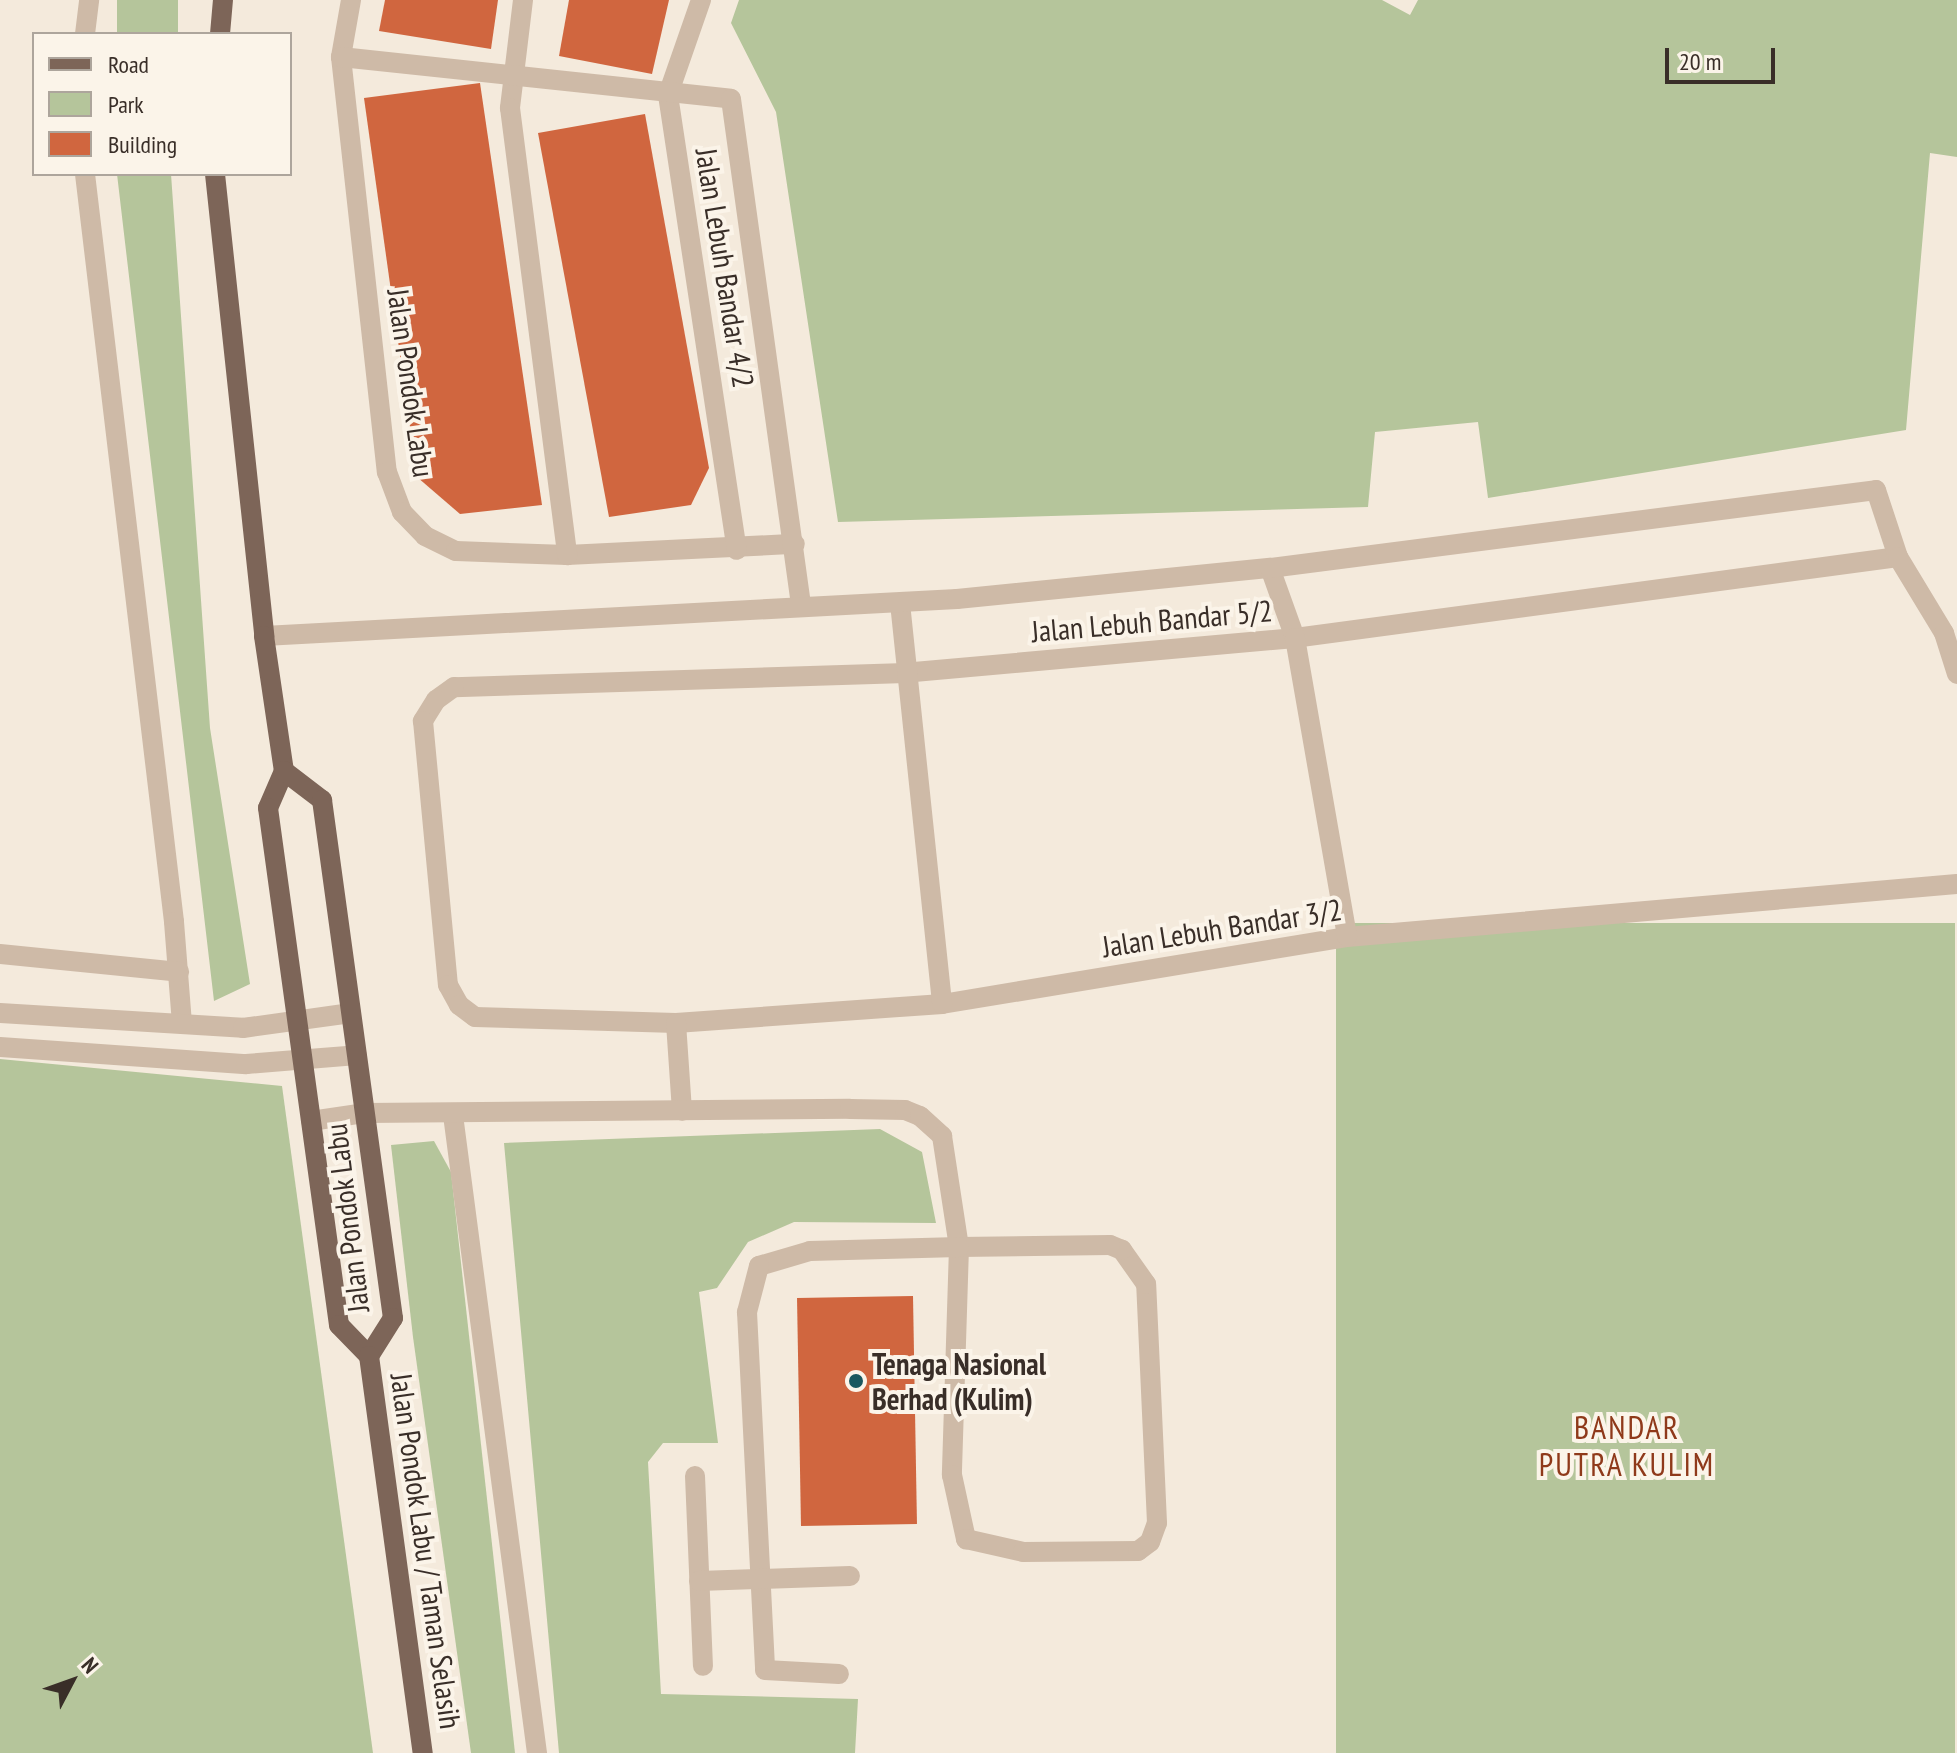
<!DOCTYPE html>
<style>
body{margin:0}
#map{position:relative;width:1957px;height:1753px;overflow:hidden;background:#f4eadc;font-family:"PT Sans Narrow",sans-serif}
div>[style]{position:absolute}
.green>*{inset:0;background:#b5c59b;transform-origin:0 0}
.building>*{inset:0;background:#d0663f;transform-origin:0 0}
.minor>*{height:20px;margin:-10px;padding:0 10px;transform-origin:10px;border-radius:10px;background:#cebaa7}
.major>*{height:20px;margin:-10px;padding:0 10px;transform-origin:10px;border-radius:10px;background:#7d6558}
.dots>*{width:22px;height:22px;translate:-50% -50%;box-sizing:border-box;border:4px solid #fbf4e9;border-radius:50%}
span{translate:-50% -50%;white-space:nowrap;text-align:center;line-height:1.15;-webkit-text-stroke:8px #fbf4e9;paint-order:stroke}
.street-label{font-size:30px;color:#392e28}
.poi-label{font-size:30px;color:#392e28;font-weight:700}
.left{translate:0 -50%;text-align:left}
.neighbourhood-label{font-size:32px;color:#8f391a;letter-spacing:2px}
.legend{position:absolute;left:32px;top:32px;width:260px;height:144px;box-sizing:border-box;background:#fbf4e9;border:2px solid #ada59c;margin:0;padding:10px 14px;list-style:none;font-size:24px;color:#392e28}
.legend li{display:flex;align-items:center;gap:16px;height:40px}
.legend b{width:40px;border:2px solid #ada59c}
.north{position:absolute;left:32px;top:1641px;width:80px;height:80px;-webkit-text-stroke:6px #fbf4e9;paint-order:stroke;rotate:49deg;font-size:22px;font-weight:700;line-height:32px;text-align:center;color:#392e28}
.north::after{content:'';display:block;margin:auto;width:28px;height:36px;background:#392e28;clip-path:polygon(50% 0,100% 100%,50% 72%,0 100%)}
.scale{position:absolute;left:1665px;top:48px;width:110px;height:36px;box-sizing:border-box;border:4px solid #392e28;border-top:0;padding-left:10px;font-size:24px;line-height:28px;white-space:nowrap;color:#392e28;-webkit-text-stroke:6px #fbf4e9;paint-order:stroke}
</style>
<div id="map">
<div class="green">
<i style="left:117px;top:0;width:61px;height:34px"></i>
<i style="clip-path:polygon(739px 0,1382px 0,1410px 15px,1418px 0,1957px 0,1957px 157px,1930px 153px,1906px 430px,1488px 498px,1478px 422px,1375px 432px,1368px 507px,838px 522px,776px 112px,731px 23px)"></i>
<i style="clip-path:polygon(117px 174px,171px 174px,210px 728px,250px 984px,214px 1001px)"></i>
<i style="left:1955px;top:923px;width:830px;height:619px;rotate:90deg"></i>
<i style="clip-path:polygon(0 1059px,282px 1086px,373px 1753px,0 1753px)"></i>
<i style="clip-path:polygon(880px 1129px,922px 1152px,936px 1223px,794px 1222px,748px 1242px,717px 1288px,699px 1292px,718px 1443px,663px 1443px,648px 1462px,661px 1694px,858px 1699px,855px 1753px,559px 1753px,504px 1143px)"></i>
<i style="clip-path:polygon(434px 1141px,451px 1172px,515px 1753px,471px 1753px,413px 1337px,391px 1145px)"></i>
</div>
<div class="building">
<i style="clip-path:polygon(385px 0,498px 0,491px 49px,379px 31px)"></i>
<i style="clip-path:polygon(569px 0,669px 0,652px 74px,559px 56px)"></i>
<i style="clip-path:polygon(480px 83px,542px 505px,460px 514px,417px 477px,364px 98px)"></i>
<i style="clip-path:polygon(645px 114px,709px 468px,691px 505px,609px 517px,538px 133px)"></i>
<i style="left:913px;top:1296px;width:228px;height:116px;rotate:89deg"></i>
</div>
<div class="minor">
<i style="left:351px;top:0;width:58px;rotate:100deg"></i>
<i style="left:341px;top:57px;width:418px;rotate:83.7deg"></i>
<i style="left:387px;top:472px;width:43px;rotate:69.4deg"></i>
<i style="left:402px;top:512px;width:33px;rotate:46deg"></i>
<i style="left:425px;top:536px;width:34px;rotate:26deg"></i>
<i style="left:456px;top:551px;width:111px;rotate:2.1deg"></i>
<i style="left:567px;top:555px;width:228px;rotate:-2.8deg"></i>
<i style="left:523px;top:0;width:109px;rotate:96.9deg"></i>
<i style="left:510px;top:108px;width:451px;rotate:82.7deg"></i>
<i style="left:701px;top:0;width:101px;rotate:109.2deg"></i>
<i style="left:668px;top:95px;width:460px;rotate:81.4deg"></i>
<i style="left:85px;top:34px;width:34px;rotate:-83deg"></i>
<i style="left:341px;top:57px;width:392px;rotate:6.1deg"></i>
<i style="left:731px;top:99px;width:511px;rotate:82.12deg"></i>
<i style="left:85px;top:174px;width:753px;rotate:83.21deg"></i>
<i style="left:174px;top:922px;width:102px;rotate:85.5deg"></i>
<i style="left:1898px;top:557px;width:608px;rotate:172.35deg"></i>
<i style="left:1295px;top:638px;width:391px;rotate:174.9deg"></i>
<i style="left:906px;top:673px;width:452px;rotate:178.2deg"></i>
<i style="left:454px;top:687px;width:22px;rotate:144deg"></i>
<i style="left:436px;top:700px;width:25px;rotate:122deg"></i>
<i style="left:423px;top:721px;width:265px;rotate:84.6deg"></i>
<i style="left:448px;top:985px;width:23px;rotate:61deg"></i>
<i style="left:459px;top:1005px;width:20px;rotate:37deg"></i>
<i style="left:475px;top:1017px;width:201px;rotate:1.7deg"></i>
<i style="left:676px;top:1023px;width:267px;rotate:-4.1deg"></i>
<i style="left:942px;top:1004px;width:411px;rotate:-9.4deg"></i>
<i style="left:1347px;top:937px;width:612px;rotate:-4.97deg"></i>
<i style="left:1270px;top:568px;width:74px;rotate:70.3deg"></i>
<i style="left:1295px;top:638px;width:303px;rotate:80.1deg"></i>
<i style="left:900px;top:603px;width:403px;rotate:84deg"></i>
<i style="left:264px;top:636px;width:694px;rotate:-3.06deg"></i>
<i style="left:957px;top:599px;width:315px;rotate:-5.7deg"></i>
<i style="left:1270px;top:568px;width:611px;rotate:-7.33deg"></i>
<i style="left:1876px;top:490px;width:71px;rotate:71.8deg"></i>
<i style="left:1898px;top:557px;width:89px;rotate:58.8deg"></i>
<i style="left:1944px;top:633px;width:43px;rotate:72.4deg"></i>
<i style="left:0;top:954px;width:180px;rotate:5.7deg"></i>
<i style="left:0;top:1013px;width:243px;rotate:3.5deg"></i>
<i style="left:243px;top:1028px;width:109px;rotate:-7.9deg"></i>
<i style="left:676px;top:1023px;width:88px;rotate:86.1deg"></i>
<i style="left:0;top:1047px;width:247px;rotate:4deg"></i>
<i style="left:246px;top:1064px;width:111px;rotate:-4.6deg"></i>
<i style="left:453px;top:1115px;width:644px;rotate:82.5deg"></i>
<i style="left:311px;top:1121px;width:55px;rotate:-8.4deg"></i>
<i style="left:365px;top:1113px;width:485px;rotate:-0.5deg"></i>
<i style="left:850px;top:1109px;width:55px;rotate:1deg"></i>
<i style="left:905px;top:1110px;width:16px;rotate:22deg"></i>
<i style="left:920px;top:1116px;width:30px;rotate:42deg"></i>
<i style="left:942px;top:1136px;width:112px;rotate:81.3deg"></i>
<i style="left:959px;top:1247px;width:228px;rotate:91.8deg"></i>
<i style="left:952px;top:1475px;width:66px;rotate:77.7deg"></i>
<i style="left:966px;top:1539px;width:58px;rotate:12.8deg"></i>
<i style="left:1023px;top:1552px;width:115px;rotate:-0.5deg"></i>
<i style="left:1138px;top:1551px;width:15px;rotate:-37deg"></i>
<i style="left:1150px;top:1542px;width:20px;rotate:-70deg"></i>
<i style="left:1157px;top:1523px;width:239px;rotate:-92.6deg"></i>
<i style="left:1146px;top:1284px;width:42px;rotate:-125.2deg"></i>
<i style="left:1122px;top:1250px;width:13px;rotate:-157deg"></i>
<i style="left:1110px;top:1245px;width:151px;rotate:179.2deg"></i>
<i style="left:959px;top:1247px;width:149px;rotate:178.5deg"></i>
<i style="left:810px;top:1251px;width:53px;rotate:163.6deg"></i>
<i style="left:759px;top:1266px;width:48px;rotate:104.6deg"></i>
<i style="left:747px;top:1312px;width:358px;rotate:87.1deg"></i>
<i style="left:765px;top:1670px;width:74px;rotate:3.1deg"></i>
<i style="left:695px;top:1476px;width:190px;rotate:87.6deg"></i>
<i style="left:699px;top:1581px;width:151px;rotate:-1.9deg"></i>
</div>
<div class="major">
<i style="left:220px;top:34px;width:34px;rotate:-85deg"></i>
<i style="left:215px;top:174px;width:465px;rotate:83.9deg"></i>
<i style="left:264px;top:636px;width:136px;rotate:81.6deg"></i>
<i style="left:284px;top:771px;width:40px;rotate:113.4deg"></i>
<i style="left:268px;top:808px;width:522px;rotate:82.18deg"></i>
<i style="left:339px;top:1325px;width:43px;rotate:45.9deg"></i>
<i style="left:284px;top:771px;width:48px;rotate:37.3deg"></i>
<i style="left:322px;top:800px;width:523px;rotate:82.2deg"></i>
<i style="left:393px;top:1318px;width:45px;rotate:122.3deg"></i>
<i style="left:369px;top:1356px;width:401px;rotate:82.3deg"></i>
</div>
<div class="dots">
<i style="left:856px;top:1381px;background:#1a585f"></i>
</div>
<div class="street-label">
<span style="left:725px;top:268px;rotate:81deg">Jalan Lebuh Bandar 4/2</span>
<span style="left:411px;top:383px;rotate:82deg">Jalan Pondok Labu</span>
<span style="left:1152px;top:621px;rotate:-5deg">Jalan Lebuh Bandar 5/2</span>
<span style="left:1222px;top:928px;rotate:-9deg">Jalan Lebuh Bandar 3/2</span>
<span style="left:347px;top:1218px;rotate:-97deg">Jalan Pondok Labu</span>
<span style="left:426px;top:1551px;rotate:82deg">Jalan Pondok Labu / Taman Selasih</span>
</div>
<div class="poi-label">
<span class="left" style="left:872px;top:1381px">Tenaga Nasional<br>Berhad (Kulim)</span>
</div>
<div class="neighbourhood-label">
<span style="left:1627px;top:1446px">BANDAR<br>PUTRA KULIM</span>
</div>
<ul class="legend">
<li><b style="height:10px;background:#7d6558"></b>Road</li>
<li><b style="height:22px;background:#b5c59b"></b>Park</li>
<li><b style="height:22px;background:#d0663f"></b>Building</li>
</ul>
<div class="north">N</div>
<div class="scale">20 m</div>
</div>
